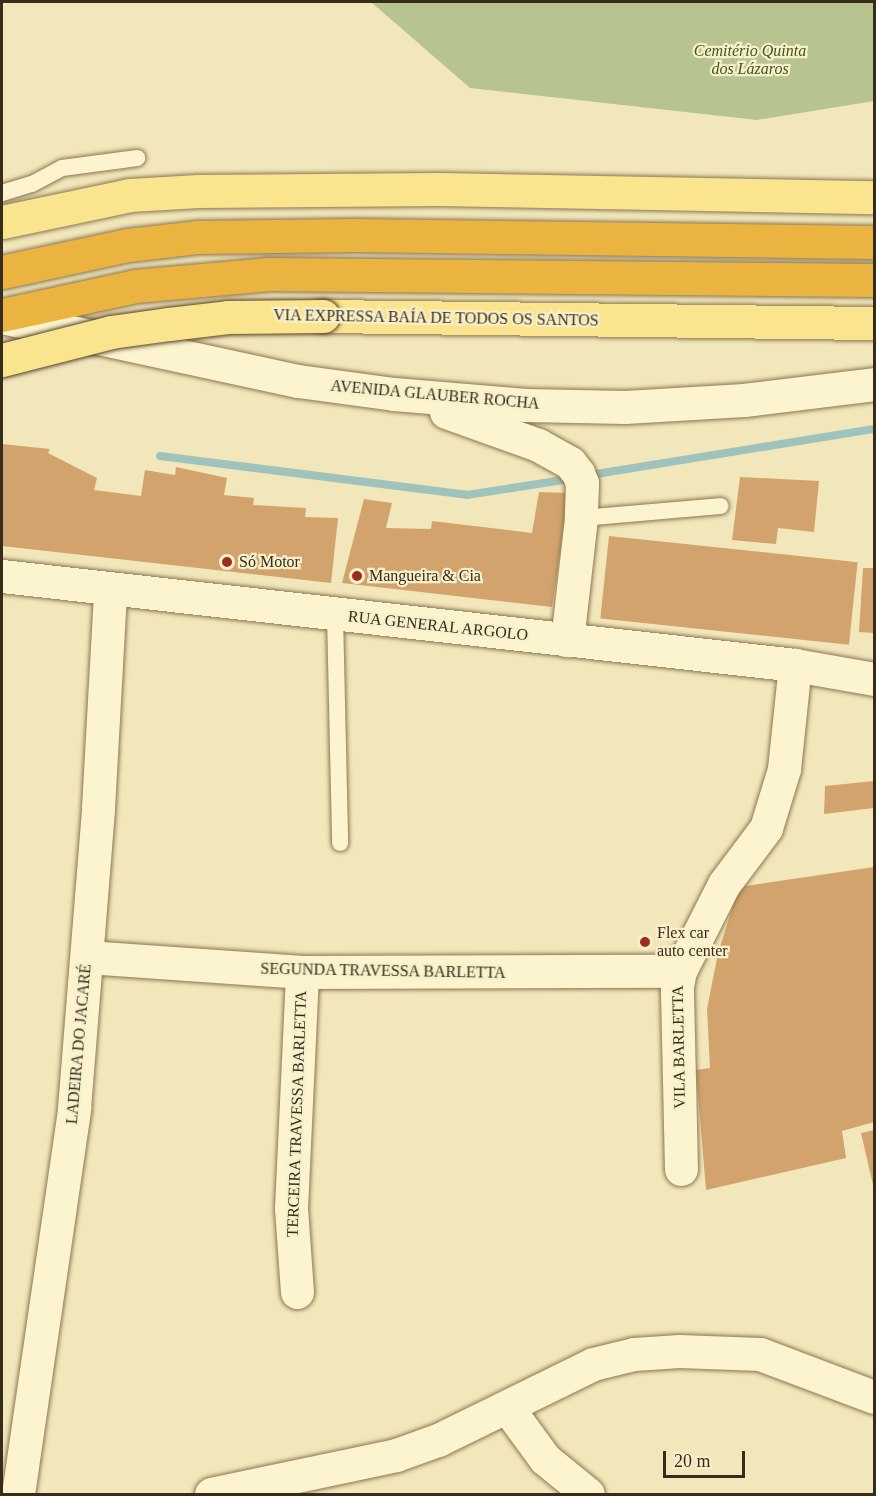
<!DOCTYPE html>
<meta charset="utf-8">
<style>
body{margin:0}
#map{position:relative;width:876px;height:1496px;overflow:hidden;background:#f2e7bb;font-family:Georgia,serif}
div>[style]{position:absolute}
.cemetery>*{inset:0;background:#b7c48f}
.stream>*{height:8px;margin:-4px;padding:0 4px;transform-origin:4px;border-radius:4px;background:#9fc2bc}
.building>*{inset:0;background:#d3a36d;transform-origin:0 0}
.roads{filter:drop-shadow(0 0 2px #8a7753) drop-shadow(0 0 2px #8a7753)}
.lane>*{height:16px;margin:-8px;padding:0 8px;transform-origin:8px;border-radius:8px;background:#fcf4ce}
.street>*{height:33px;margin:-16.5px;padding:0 16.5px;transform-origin:16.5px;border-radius:16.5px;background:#fcf4ce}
.secondary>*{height:33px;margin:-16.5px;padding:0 16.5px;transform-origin:16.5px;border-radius:16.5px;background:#fcf4ce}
.primary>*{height:33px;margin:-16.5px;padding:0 16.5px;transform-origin:16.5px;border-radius:16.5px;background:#fae48d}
.highway>*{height:33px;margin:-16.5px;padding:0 16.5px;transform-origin:16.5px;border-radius:16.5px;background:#ebb441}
.bridges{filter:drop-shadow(0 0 2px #574328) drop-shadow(0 0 2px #574328)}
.primary-bridge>*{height:33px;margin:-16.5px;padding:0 16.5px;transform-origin:16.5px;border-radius:16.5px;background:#fae48d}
.dots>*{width:16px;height:16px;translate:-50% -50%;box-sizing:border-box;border:3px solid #f8f0cb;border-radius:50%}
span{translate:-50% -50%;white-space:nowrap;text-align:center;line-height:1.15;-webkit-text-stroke:4.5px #f8f0cb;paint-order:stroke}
.park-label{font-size:16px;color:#42561e;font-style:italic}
.street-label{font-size:16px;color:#372c1a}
.poi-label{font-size:16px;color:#372c1a}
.left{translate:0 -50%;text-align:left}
.frame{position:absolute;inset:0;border:3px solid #372c1a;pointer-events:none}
.scale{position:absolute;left:663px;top:1451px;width:82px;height:27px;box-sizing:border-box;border:3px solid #372c1a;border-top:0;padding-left:8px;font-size:18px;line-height:21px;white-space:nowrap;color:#372c1a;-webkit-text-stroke:4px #f8f0cb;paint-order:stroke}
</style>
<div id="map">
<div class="cemetery">
<i style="clip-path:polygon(371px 2px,874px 2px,874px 101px,757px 120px,470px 88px)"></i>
</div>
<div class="stream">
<i style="left:160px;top:456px;width:309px;rotate:7.2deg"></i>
<i style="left:467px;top:495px;width:97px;rotate:-8.9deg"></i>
<i style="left:596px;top:474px;width:282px;rotate:-9.2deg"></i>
</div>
<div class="building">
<i style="clip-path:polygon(2px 444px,50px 449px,48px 453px,97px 478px,94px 490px,141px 496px,145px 470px,175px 475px,176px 467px,227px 478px,224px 495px,254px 498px,253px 505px,306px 508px,305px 517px,338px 518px,331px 583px,2px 546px)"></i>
<i style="clip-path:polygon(740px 477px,819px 481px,814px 532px,778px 528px,776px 544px,732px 540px)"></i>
<i style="clip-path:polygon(539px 492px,569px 493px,552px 607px,342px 583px,364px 499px,392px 503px,386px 528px,431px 529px,432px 521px,532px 533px)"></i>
<i style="left:609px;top:536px;width:250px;height:83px;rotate:6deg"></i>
<i style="clip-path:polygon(863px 568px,874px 568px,874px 633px,859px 632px)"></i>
<i style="clip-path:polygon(874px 781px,874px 808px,824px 814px,825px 786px)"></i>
<i style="clip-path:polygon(874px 867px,874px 1122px,842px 1131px,846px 1158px,706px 1190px,696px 1070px,710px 1068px,707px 1009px,718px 953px,739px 887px)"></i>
<i style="clip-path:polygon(874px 1130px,874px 1185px,873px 1185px,861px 1133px)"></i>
</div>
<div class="roads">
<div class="lane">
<i style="left:2px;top:193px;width:31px;rotate:-17deg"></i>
<i style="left:32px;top:184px;width:34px;rotate:-28deg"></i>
<i style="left:62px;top:168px;width:76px;rotate:-7.6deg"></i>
<i style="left:581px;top:518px;width:140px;rotate:-4.9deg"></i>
<i style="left:335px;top:615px;width:228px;rotate:88.7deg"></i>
</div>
<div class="street">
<i style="left:87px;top:957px;width:216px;rotate:4deg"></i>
<i style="left:302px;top:972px;width:378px;rotate:-0.2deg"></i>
<i style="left:681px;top:1169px;width:183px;rotate:-91.3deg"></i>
<i style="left:677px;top:986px;width:15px;rotate:-79deg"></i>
<i style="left:680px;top:971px;width:97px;rotate:-63.2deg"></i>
<i style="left:724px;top:884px;width:70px;rotate:-53.1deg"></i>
<i style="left:766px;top:828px;width:62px;rotate:-73deg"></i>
<i style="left:784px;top:769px;width:105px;rotate:-84deg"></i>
<i style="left:297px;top:1292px;width:84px;rotate:-94.1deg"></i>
<i style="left:291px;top:1208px;width:236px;rotate:-87.3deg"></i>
<i style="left:507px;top:1407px;width:64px;rotate:53.8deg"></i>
<i style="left:545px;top:1459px;width:55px;rotate:39.1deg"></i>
</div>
<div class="secondary">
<i style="left:2px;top:317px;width:303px;rotate:12.2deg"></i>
<i style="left:298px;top:381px;width:97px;rotate:7.7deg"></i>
<i style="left:394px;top:394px;width:132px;rotate:4.8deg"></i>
<i style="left:526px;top:405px;width:99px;rotate:1.2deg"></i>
<i style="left:625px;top:407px;width:119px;rotate:-3.4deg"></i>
<i style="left:744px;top:400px;width:131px;rotate:-7deg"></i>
<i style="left:446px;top:412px;width:98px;rotate:19.7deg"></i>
<i style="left:538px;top:445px;width:37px;rotate:29deg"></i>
<i style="left:570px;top:463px;width:13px;rotate:51deg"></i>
<i style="left:578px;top:473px;width:11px;rotate:68deg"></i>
<i style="left:582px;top:483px;width:35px;rotate:92deg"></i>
<i style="left:581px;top:518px;width:123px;rotate:96.5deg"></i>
<i style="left:2px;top:576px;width:798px;rotate:6.4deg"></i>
<i style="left:795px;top:665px;width:80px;rotate:10deg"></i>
<i style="left:18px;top:1494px;width:390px;rotate:-81.7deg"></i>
<i style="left:74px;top:1108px;width:301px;rotate:-85.4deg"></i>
<i style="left:98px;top:808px;width:218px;rotate:-86.8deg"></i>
<i style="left:211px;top:1494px;width:189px;rotate:-11.9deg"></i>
<i style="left:396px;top:1455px;width:45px;rotate:-19.7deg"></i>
<i style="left:438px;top:1440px;width:173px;rotate:-26.1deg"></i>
<i style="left:593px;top:1364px;width:42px;rotate:-13.7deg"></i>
<i style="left:634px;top:1354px;width:45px;rotate:-3.8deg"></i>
<i style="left:679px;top:1351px;width:81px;rotate:2.1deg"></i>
<i style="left:760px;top:1354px;width:122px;rotate:20.7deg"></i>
</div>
<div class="primary">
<i style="left:2px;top:222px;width:131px;rotate:-11.9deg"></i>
<i style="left:130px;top:195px;width:68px;rotate:-3.4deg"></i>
<i style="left:198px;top:191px;width:241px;rotate:-0.5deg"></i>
<i style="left:439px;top:189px;width:435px;rotate:1.1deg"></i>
<i style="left:323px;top:316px;width:551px;rotate:0.73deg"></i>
</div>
<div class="highway">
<i style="left:2px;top:272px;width:129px;rotate:-12.1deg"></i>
<i style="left:128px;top:245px;width:69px;rotate:-6.6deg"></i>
<i style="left:197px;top:237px;width:157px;rotate:-0.7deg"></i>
<i style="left:354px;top:235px;width:520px;rotate:0.77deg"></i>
<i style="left:2px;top:315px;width:136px;rotate:-12.3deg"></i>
<i style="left:135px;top:286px;width:135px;rotate:-5.1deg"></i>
<i style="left:269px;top:274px;width:605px;rotate:0.57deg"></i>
</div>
</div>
<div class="bridges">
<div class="primary-bridge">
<i style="left:2px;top:360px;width:113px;rotate:-14.4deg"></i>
<i style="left:111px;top:332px;width:59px;rotate:-7.9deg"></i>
<i style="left:169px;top:324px;width:59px;rotate:-6.8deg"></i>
<i style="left:228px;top:317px;width:95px;rotate:-0.6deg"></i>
</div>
</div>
<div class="dots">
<i style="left:227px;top:562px;background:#9e2c1e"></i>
<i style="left:357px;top:576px;background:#9e2c1e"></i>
<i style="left:645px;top:942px;background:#9e2c1e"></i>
</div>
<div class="park-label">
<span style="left:750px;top:60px">Cemitério Quinta<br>dos Lázaros</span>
</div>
<div class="street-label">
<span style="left:436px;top:318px;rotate:1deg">VIA EXPRESSA BAÍA DE TODOS OS SANTOS</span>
<span style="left:435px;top:395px;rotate:5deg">AVENIDA GLAUBER ROCHA</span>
<span style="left:438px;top:626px;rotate:6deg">RUA GENERAL ARGOLO</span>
<span style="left:383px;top:971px;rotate:1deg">SEGUNDA TRAVESSA BARLETTA</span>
<span style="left:79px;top:1044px;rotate:-85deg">LADEIRA DO JACARÉ</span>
<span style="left:679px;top:1047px;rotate:-91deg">VILA BARLETTA</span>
<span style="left:297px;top:1114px;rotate:-88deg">TERCEIRA TRAVESSA BARLETTA</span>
</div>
<div class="poi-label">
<span class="left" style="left:239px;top:562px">Só Motor</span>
<span class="left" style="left:369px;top:576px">Mangueira &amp; Cia</span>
<span class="left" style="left:657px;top:942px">Flex car<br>auto center</span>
</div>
<div class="frame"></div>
<div class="scale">20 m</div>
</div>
